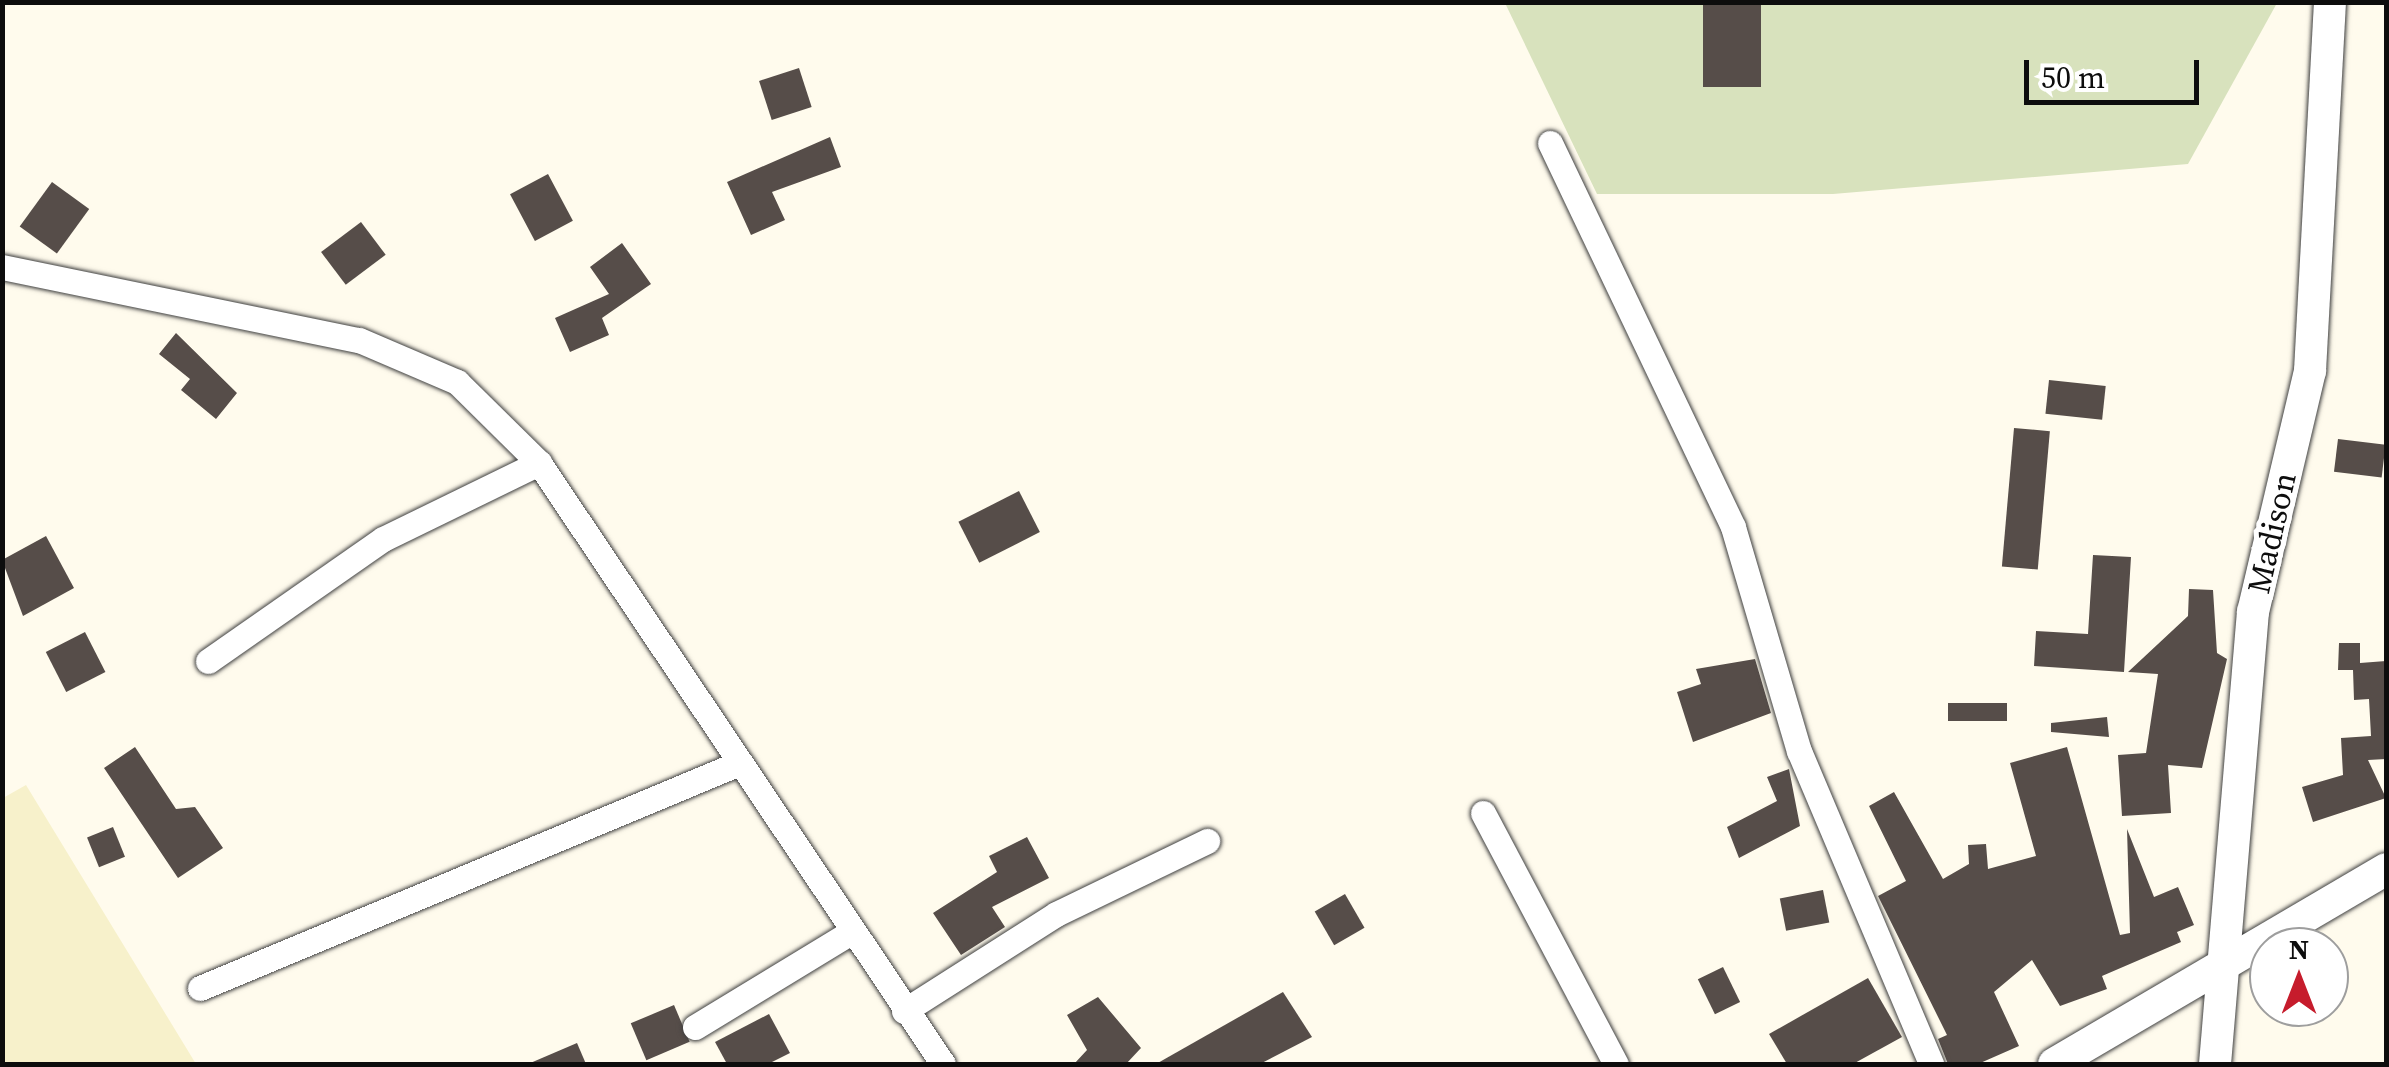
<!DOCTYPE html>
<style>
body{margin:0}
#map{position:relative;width:2389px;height:1067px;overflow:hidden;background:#fffbed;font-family:"Source Serif 4",serif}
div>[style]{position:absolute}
.farmland>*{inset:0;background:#f7f1cb}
.cemetery>*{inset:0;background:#d8e2bd}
.building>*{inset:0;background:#564d49;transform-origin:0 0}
.roads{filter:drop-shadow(0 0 2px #404040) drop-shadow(0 0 2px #404040)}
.minor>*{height:25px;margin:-12.5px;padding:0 12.5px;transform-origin:12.5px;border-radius:12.5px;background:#fff}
.tertiary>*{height:32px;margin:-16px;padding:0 16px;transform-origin:16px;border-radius:16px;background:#fff}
span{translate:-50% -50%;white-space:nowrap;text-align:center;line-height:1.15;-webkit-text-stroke:10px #fff;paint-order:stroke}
.street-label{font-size:32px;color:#0d0d0d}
.frame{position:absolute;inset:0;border:5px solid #0d0d0d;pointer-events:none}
.north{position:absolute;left:2249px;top:927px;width:100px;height:100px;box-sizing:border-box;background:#fff;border:2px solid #9e9e9e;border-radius:50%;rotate:0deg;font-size:28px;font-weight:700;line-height:40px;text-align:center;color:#0d0d0d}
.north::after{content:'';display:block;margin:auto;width:35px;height:45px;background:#c61c2c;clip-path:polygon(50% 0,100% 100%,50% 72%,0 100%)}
.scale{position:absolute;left:2024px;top:60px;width:175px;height:45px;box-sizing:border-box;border:5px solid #0d0d0d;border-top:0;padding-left:12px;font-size:30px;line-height:35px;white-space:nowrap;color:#0d0d0d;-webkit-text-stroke:8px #fff;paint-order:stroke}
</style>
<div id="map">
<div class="farmland">
<i style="clip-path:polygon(26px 785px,196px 1064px,3px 1064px,3px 798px)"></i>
</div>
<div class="cemetery">
<i style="clip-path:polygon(1505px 3px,2277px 3px,2188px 164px,1833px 194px,1597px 194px)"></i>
</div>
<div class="building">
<i style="left:1703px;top:2px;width:58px;height:85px"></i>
<i style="left:799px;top:68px;width:41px;height:42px;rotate:72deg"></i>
<i style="clip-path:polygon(830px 137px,841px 167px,772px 192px,785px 220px,751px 235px,727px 182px)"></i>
<i style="left:548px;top:174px;width:53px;height:43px;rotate:62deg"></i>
<i style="left:52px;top:182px;width:46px;height:55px;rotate:36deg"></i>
<i style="left:361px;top:222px;width:41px;height:50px;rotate:53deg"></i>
<i style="clip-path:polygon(622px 243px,651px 284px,602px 318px,609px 335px,570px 352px,555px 318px,609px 294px,590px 267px)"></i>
<i style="clip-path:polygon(176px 333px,237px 393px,216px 419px,181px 390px,190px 379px,159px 354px)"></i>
<i style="left:2049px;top:380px;width:57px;height:34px;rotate:6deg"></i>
<i style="left:2014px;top:428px;width:36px;height:139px;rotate:5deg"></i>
<i style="left:2338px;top:439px;width:48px;height:33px;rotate:7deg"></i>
<i style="left:1019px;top:491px;width:46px;height:68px;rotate:63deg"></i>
<i style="clip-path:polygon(46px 536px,74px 588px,23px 616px,2px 560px)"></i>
<i style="clip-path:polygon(2093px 555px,2131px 557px,2124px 672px,2034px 666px,2036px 631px,2088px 634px)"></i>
<i style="clip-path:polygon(2189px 589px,2213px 590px,2217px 653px,2227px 659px,2202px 768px,2168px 765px,2171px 813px,2122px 816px,2118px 755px,2146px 753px,2158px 674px,2128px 672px,2188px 616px)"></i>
<i style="left:85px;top:632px;width:45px;height:44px;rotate:63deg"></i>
<i style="clip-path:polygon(2339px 643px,2360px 643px,2360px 663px,2386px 661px,2386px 759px,2368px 760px,2386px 798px,2313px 822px,2302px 787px,2343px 775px,2341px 738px,2371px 736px,2369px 699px,2354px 700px,2353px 670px,2338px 670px)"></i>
<i style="clip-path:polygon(1755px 659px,1771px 713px,1693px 742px,1677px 692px,1701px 684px,1696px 669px)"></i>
<i style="left:1948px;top:703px;width:59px;height:18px"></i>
<i style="clip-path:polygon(2107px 717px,2109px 737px,2051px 732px,2051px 723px)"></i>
<i style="clip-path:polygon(135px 747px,176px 809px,195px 807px,223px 848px,178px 878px,104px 768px)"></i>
<i style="clip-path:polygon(2067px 747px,2120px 935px,2130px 933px,2127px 829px,2154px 897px,2178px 887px,2194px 925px,2177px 932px,2181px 942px,2102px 976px,2107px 989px,2060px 1006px,2032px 960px,1994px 992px,2019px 1046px,1978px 1064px,1948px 1064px,1938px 1039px,1947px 1035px,1878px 896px,1906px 881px,1869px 806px,1894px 792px,1943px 879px,1969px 864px,1968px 845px,1986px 844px,1988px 869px,2036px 856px,2010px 763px)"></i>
<i style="clip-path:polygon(1789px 769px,1800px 826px,1739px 858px,1727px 827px,1777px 801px,1767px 777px)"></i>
<i style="left:113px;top:827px;width:32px;height:28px;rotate:68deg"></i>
<i style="clip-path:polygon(1027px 837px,1049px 878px,992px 907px,1005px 927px,961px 955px,933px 913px,997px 872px,989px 856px)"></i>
<i style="left:1823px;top:890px;width:33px;height:44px;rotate:79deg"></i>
<i style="left:1345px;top:894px;width:39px;height:35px;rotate:60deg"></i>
<i style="left:1723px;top:967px;width:39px;height:28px;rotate:64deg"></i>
<i style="clip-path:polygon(1868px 978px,1902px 1037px,1853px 1064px,1787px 1064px,1769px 1034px)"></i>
<i style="clip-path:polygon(1283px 992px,1312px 1037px,1260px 1064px,1156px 1064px)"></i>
<i style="clip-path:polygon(1098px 997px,1141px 1048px,1126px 1064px,1074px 1064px,1087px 1050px,1067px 1015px)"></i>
<i style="left:674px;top:1005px;width:40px;height:47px;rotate:67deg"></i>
<i style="clip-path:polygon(769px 1014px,790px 1053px,768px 1064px,727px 1064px,715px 1042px)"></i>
<i style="clip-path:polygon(577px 1043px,586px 1064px,528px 1064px)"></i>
</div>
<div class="roads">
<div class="minor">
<i style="left:1550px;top:143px;width:425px;rotate:64.5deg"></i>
<i style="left:1733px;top:527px;width:234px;rotate:73.6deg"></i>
<i style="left:1799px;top:751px;width:340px;rotate:67.1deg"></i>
<i style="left:2px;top:267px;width:364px;rotate:11.6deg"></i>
<i style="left:359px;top:340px;width:107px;rotate:23.2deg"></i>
<i style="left:457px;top:382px;width:115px;rotate:44.6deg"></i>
<i style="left:539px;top:463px;width:724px;rotate:56.09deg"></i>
<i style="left:208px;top:661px;width:213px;rotate:-34.9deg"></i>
<i style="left:383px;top:539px;width:174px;rotate:-26deg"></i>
<i style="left:1483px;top:813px;width:284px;rotate:62.1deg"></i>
<i style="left:200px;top:988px;width:582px;rotate:-22.64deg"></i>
<i style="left:904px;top:1011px;width:180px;rotate:-32.5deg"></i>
<i style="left:1056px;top:914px;width:168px;rotate:-25.8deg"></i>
<i style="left:695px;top:1027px;width:183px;rotate:-31.3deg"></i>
</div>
<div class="tertiary">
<i style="left:2054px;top:1064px;width:385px;rotate:-30.4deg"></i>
<i style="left:2215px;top:1064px;width:454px;rotate:-85.2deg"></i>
<i style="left:2253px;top:612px;width:248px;rotate:-76.7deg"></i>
<i style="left:2310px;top:371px;width:370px;rotate:-86.9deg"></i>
</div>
</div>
<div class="street-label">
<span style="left:2272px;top:533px;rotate:-77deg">Madison</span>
</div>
<div class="frame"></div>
<div class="north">N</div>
<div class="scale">50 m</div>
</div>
